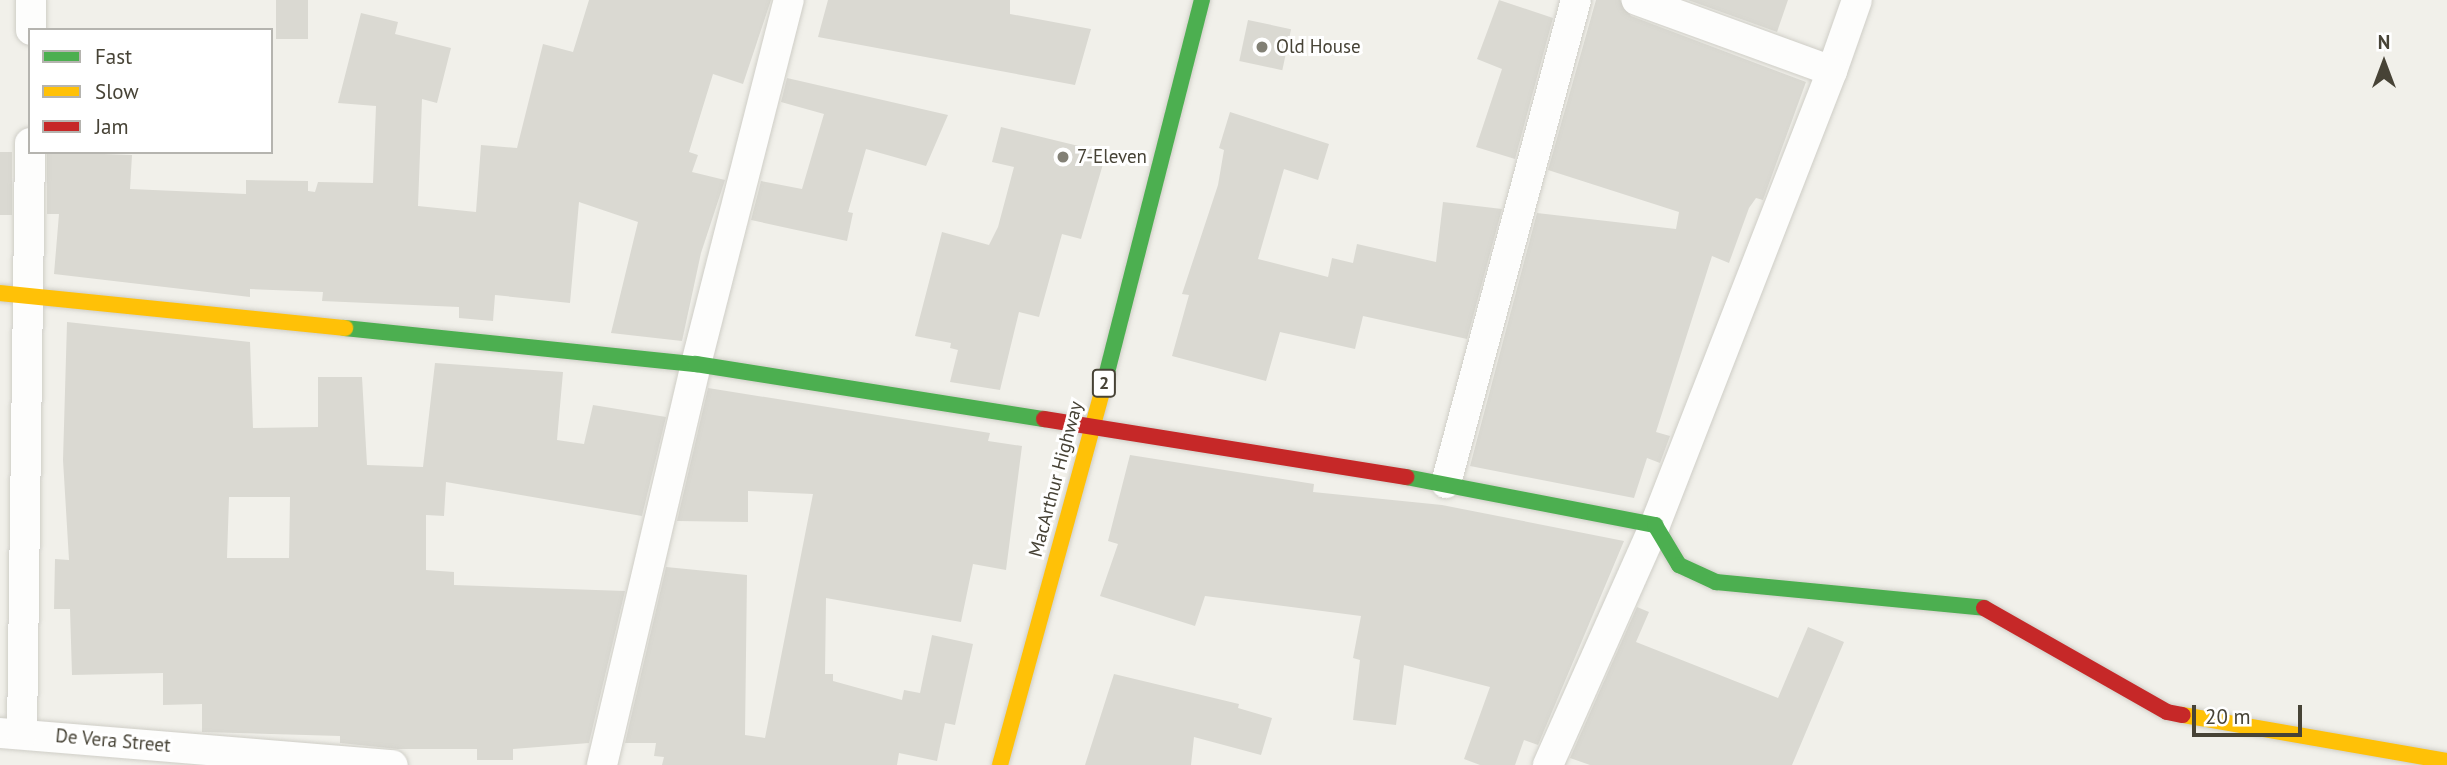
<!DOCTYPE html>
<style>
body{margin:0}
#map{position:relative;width:2447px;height:765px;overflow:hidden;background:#f1f0ea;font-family:"PT Sans",sans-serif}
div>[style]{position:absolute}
.building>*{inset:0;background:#dad9d2;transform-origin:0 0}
.roads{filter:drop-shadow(0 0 2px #cfcec7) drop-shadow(0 0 2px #cfcec7)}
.street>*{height:30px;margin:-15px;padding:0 15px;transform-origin:15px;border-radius:15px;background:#fdfdfc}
.fast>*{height:16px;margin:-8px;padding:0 8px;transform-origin:8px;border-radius:8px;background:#4caf50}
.slow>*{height:16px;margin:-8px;padding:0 8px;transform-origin:8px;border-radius:8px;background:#ffc107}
.jam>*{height:16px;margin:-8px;padding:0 8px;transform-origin:8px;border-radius:8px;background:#c62828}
.dots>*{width:19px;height:19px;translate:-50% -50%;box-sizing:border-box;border:4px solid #fff;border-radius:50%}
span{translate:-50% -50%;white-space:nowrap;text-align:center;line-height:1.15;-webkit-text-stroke:6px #fff;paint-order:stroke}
.shield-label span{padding:2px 5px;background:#fff;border:2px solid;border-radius:5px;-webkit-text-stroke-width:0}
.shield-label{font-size:18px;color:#474336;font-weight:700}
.poi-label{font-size:19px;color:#474336}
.left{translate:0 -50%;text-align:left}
.street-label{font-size:19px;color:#474336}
.legend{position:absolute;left:28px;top:28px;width:245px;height:126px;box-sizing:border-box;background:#fff;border:2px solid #b5b4af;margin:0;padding:9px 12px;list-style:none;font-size:21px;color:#474336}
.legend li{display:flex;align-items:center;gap:14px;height:35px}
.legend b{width:35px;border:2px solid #b5b4af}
.north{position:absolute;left:2349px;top:28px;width:70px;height:70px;-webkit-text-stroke:5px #fff;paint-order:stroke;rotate:0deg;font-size:19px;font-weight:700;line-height:28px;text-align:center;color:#474336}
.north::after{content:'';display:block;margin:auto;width:24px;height:32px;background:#474336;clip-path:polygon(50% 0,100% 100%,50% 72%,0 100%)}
.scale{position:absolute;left:2192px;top:705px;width:110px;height:32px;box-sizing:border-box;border:4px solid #474336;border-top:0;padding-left:9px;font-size:21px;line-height:24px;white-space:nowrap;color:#474336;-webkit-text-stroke:5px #fff;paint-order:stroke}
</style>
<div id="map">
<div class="building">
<i style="left:276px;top:0;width:32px;height:39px"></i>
<i style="clip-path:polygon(589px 0,771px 0,743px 84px,713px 74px,689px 152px,698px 155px,692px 172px,725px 180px,701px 253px,682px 341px,611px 333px,638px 222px,579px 202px,570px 303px,495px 295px,493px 321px,459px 318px,459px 307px,322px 301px,323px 292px,250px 289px,250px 297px,54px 274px,59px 214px,47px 214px,47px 152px,132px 155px,130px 189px,246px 194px,246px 180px,308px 181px,308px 191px,315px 192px,318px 182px,373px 183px,376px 106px,338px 103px,361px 13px,398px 22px,395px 34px,451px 48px,437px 103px,422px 99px,418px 206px,476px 212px,481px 145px,517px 148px,543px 44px,573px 52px)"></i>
<i style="clip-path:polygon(828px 0,1010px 0,1010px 14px,1091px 29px,1075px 85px,818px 37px)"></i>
<i style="clip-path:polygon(1499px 0,1553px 18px,1515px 159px,1476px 147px,1502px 69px,1477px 59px)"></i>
<i style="clip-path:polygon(1596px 0,1620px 0,1631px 16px,1806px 82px,1763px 200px,1756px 198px,1749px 208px,1729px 263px,1712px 256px,1656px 432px,1670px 436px,1660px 463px,1647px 458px,1634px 498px,1470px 466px,1537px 213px,1676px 229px,1679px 212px,1548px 170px)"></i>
<i style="clip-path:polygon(1688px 0,1788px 0,1777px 32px)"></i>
<i style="left:1248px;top:20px;width:44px;height:42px;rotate:12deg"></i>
<i style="clip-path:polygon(787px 78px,948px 115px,926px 166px,866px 149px,848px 212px,853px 213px,847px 241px,751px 220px,761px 181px,802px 189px,824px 114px,781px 102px)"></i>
<i style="clip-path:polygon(1230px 112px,1329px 144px,1318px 180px,1284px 169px,1258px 259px,1328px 277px,1332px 258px,1353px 263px,1357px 244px,1436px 262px,1443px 202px,1502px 209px,1467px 339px,1363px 316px,1355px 349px,1280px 332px,1266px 381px,1172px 356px,1189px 295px,1182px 294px,1218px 185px,1224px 150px,1219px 148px)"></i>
<i style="clip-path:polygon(1001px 127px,1095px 150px,1103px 164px,1081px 239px,1062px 234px,1039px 317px,1019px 312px,1000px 390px,950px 382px,958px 350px,950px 348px,951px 343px,915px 336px,942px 232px,989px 245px,998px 227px,1014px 167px,992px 162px)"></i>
<i style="left:0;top:152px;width:12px;height:63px"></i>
<i style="clip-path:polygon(evenodd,67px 322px,250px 342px,253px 428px,318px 427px,318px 377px,362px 377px,367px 465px,423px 467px,435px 363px,563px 372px,557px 440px,584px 444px,593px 405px,666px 417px,642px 516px,446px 482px,444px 516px,426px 515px,426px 570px,454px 572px,454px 585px,625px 591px,589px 743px,513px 749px,513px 760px,477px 760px,477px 749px,398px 749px,340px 743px,340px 736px,202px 732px,202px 704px,163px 705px,163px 673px,72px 675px,70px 609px,54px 609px,55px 559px,69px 560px,63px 460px,67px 322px,229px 497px,290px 497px,289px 558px,227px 558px,229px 497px)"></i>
<i style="clip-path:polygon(708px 388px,990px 433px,988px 441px,1022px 446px,1006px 570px,973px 564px,961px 622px,826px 598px,825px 674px,833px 674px,833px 681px,902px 700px,904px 690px,920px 693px,932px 635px,973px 644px,955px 725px,945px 723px,937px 761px,899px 753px,897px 765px,662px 765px,664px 757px,654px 756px,656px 743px,625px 743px,666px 567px,747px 575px,745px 735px,765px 738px,813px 494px,748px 491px,748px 522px,677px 521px)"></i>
<i style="clip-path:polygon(1130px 455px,1314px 484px,1313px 492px,1442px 505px,1624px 541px,1538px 745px,1524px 740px,1515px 765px,1480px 765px,1464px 759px,1490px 687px,1404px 665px,1396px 725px,1353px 720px,1360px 660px,1353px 658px,1361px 616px,1205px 596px,1195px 626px,1100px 596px,1118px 544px,1108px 541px)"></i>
<i style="clip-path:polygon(1637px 607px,1649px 612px,1636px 642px,1778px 698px,1808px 627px,1844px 642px,1792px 765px,1590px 765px,1570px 758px)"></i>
<i style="clip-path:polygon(1114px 674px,1239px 704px,1238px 708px,1272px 718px,1261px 755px,1194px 737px,1191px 765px,1085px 765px)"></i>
</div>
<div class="roads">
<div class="street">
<i style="left:31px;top:30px;width:30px;rotate:-90deg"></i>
<i style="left:1832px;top:71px;width:75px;rotate:-70.6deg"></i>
<i style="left:1446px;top:483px;width:500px;rotate:-74.94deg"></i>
<i style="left:0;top:733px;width:394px;rotate:4.7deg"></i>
<i style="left:22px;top:734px;width:591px;rotate:-89.22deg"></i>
<i style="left:602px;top:765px;width:412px;rotate:-76.8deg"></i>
<i style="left:696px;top:364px;width:376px;rotate:-75.7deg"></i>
<i style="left:1548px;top:765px;width:263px;rotate:-66deg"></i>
<i style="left:1655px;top:525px;width:487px;rotate:-68.7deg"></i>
<i style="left:1832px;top:71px;width:208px;rotate:-160deg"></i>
</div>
<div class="fast">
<i style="left:345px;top:328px;width:353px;rotate:5.9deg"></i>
<i style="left:696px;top:364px;width:352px;rotate:9deg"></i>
<i style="left:1102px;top:392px;width:405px;rotate:-75.7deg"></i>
<i style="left:1406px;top:477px;width:254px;rotate:10.9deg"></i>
<i style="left:1655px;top:525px;width:47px;rotate:59deg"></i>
<i style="left:1679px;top:565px;width:41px;rotate:24.7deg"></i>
<i style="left:1716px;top:582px;width:269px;rotate:5.5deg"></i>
</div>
<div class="slow">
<i style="left:0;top:293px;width:347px;rotate:5.8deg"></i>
<i style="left:2183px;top:715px;width:268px;rotate:9.9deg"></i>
<i style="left:1000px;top:765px;width:387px;rotate:-74.7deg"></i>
</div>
<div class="jam">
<i style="left:1044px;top:419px;width:367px;rotate:9.1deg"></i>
<i style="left:1984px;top:608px;width:210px;rotate:29.6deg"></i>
<i style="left:2167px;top:712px;width:16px;rotate:11deg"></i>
</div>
</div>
<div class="dots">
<i style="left:1262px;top:47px;background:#828075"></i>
<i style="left:1063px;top:157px;background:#828075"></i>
</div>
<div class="shield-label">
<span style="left:1104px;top:383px">2</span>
</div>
<div class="poi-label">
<span class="left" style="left:1276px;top:47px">Old House</span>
<span class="left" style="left:1077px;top:157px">7-Eleven</span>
</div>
<div class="street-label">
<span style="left:1056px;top:479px;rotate:-75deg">MacArthur Highway</span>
<span style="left:113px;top:741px;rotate:5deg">De Vera Street</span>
</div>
<ul class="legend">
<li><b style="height:9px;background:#4caf50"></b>Fast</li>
<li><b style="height:9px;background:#ffc107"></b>Slow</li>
<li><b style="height:9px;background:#c62828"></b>Jam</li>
</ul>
<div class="north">N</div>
<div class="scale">20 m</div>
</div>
